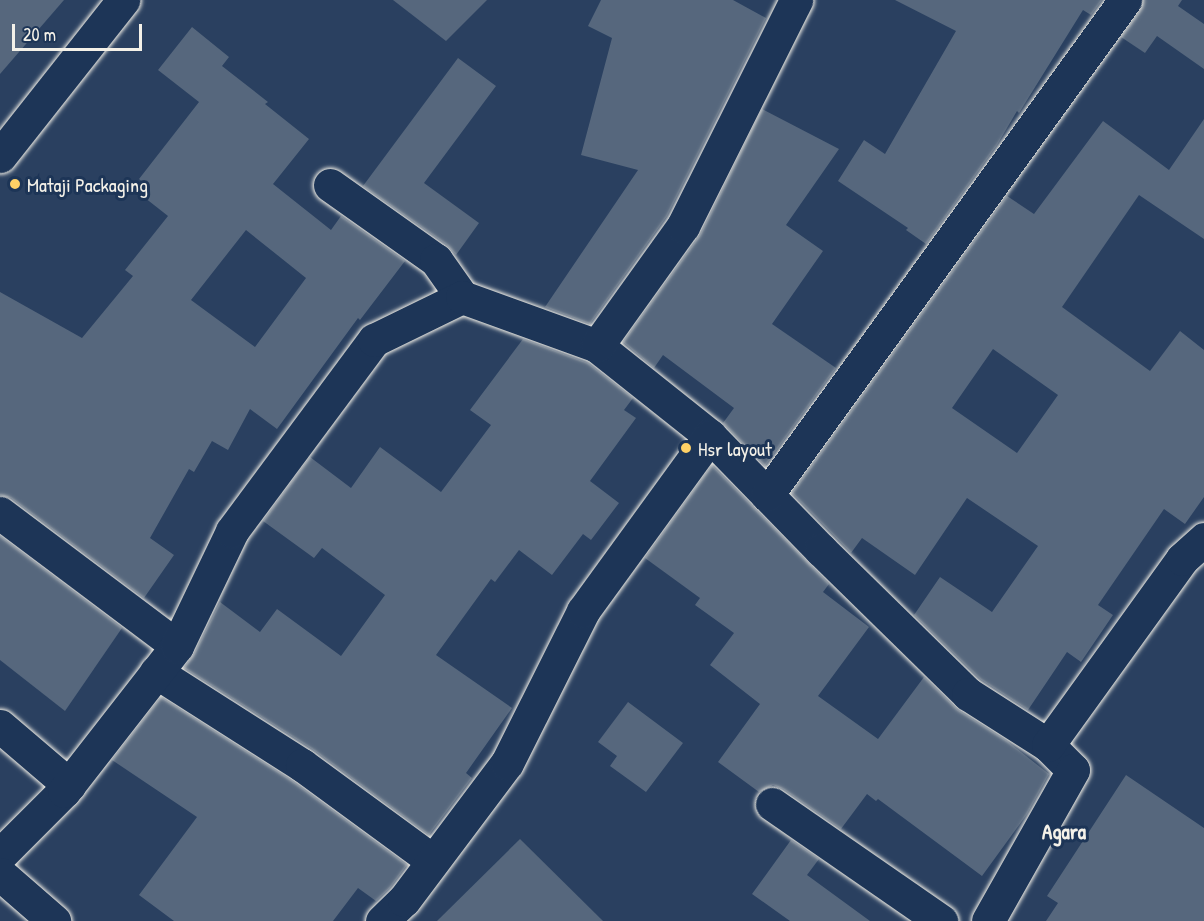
<!DOCTYPE html>
<style>
body{margin:0}
#map{position:relative;width:1204px;height:921px;overflow:hidden;background:#2a4060;font-family:"Patrick Hand",sans-serif}
div>[style]{position:absolute}
.building>*{inset:0;background:#56677d}
.roads{filter:drop-shadow(0 0 2px #f4f1e8) drop-shadow(0 0 2px #f4f1e8)}
.minor>*{height:33px;margin:-16.5px;padding:0 16.5px;transform-origin:16.5px;border-radius:16.5px;background:#1d3557}
.tertiary>*{height:33px;margin:-16.5px;padding:0 16.5px;transform-origin:16.5px;border-radius:16.5px;background:#1d3557}
.dots>*{width:16px;height:16px;translate:-50% -50%;box-sizing:border-box;border:3px solid #1d3557;border-radius:50%}
span{translate:-50% -50%;white-space:nowrap;text-align:center;line-height:1.15;-webkit-text-stroke:6px #1d3557;paint-order:stroke}
.poi-label{font-size:20px;color:#f4f1e8}
.left{translate:0 -50%;text-align:left}
.neighbourhood-label{font-size:21px;color:#f4f1e8;font-weight:700}
.scale{position:absolute;left:12px;top:24px;width:130px;height:27px;box-sizing:border-box;border:3px solid #f4f1e8;border-top:0;padding-left:8px;font-size:18px;line-height:21px;white-space:nowrap;color:#f4f1e8;-webkit-text-stroke:4px #1d3557;paint-order:stroke}
</style>
<div id="map">
<div class="building">
<i style="clip-path:polygon(0 0,64px 0,0 74px)"></i>
<i style="clip-path:polygon(393px 0,487px 0,446px 41px)"></i>
<i style="clip-path:polygon(601px 0,733px 0,766px 18px,667px 216px,590px 324px,545px 307px,638px 170px,581px 155px,612px 38px,588px 26px)"></i>
<i style="clip-path:polygon(895px 0,1102px 0,1091px 15px,1083px 10px,1019px 113px,1017px 111px,997px 145px,926px 244px,906px 230px,908px 228px,838px 181px,864px 140px,885px 154px,956px 31px)"></i>
<i style="clip-path:polygon(1143px 0,1182px 0,1178px 6px,1204px 24px,1204px 69px,1157px 36px,1145px 53px,1121px 37px,1140px 11px)"></i>
<i style="clip-path:polygon(evenodd,192px 27px,229px 57px,222px 66px,268px 102px,265px 104px,309px 139px,273px 184px,331px 230px,341px 216px,405px 261px,360px 320px,358px 318px,277px 429px,250px 409px,228px 450px,212px 441px,194px 472px,189px 469px,150px 538px,174px 555px,144px 598px,11px 498px,0 495px,0 292px,82px 338px,133px 276px,125px 270px,168px 216px,140px 194px,147px 186px,139px 179px,199px 102px,158px 70px,192px 27px,246px 230px,306px 278px,255px 347px,191px 300px,246px 230px)"></i>
<i style="clip-path:polygon(458px 58px,496px 86px,424px 183px,479px 223px,456px 255px,447px 245px,363px 186px)"></i>
<i style="clip-path:polygon(762px 109px,839px 149px,786px 225px,823px 251px,772px 324px,836px 368px,765px 466px,723px 423px,734px 408px,663px 355px,654px 368px,623px 342px,700px 235px)"></i>
<i style="clip-path:polygon(evenodd,1204px 119px,1204px 239px,1139px 195px,1062px 307px,1150px 371px,1180px 331px,1204px 350px,1204px 497px,1185px 524px,1164px 509px,1098px 605px,1113px 615px,1081px 662px,1067px 652px,1028px 710px,980px 679px,914px 615px,940px 577px,992px 612px,1038px 546px,967px 498px,915px 575px,862px 538px,851px 553px,792px 493px,1007px 196px,1034px 214px,1103px 121px,1169px 170px,1204px 119px,993px 349px,1058px 395px,1017px 453px,952px 408px,993px 349px)"></i>
<i style="clip-path:polygon(523px 339px,588px 363px,633px 398px,624px 410px,636px 418px,590px 481px,619px 503px,591px 540px,583px 534px,552px 575px,519px 550px,495px 582px,491px 579px,436px 655px,512px 708px,466px 773px,472px 778px,429px 835px,312px 749px,184px 668px,194px 654px,220px 602px,260px 632px,277px 609px,341px 656px,385px 595px,322px 548px,314px 558px,263px 521px,310px 457px,351px 488px,380px 447px,441px 492px,491px 425px,470px 410px)"></i>
<i style="clip-path:polygon(712px 465px,829px 584px,823px 592px,869px 627px,818px 696px,878px 739px,924px 677px,958px 710px,1007px 741px,1049px 774px,1027px 814px,982px 876px,878px 799px,876px 801px,867px 794px,841px 829px,783px 789px,773px 785px,759px 792px,718px 762px,760px 704px,710px 665px,734px 633px,695px 605px,700px 598px,645px 558px)"></i>
<i style="clip-path:polygon(0 536px,122px 628px,65px 711px,0 660px)"></i>
<i style="clip-path:polygon(161px 697px,291px 780px,407px 865px,390px 888px,376px 901px,358px 888px,333px 921px,174px 921px,139px 895px,197px 817px,112px 760px)"></i>
<i style="clip-path:polygon(628px 702px,683px 743px,646px 792px,610px 766px,617px 756px,598px 742px)"></i>
<i style="clip-path:polygon(1126px 775px,1204px 828px,1204px 921px,1046px 921px,1058px 903px,1047px 896px)"></i>
<i style="clip-path:polygon(520px 839px,603px 921px,437px 921px)"></i>
<i style="clip-path:polygon(791px 840px,819px 859px,807px 875px,870px 921px,790px 921px,752px 894px)"></i>
</div>
<div class="roads">
<div class="minor">
<i style="left:330px;top:185px;width:130px;rotate:35.3deg"></i>
<i style="left:436px;top:260px;width:45px;rotate:54.9deg"></i>
<i style="left:597px;top:346px;width:144px;rotate:38.5deg"></i>
<i style="left:710px;top:436px;width:159px;rotate:45.8deg"></i>
<i style="left:821px;top:550px;width:206px;rotate:44.4deg"></i>
<i style="left:968px;top:694px;width:95px;rotate:32.5deg"></i>
<i style="left:1048px;top:745px;width:35px;rotate:45deg"></i>
<i style="left:1073px;top:770px;width:173px;rotate:119.4deg"></i>
<i style="left:767px;top:495px;width:611px;rotate:-54.12deg"></i>
<i style="left:0;top:513px;width:221px;rotate:36.9deg"></i>
<i style="left:156px;top:672px;width:173px;rotate:32.5deg"></i>
<i style="left:302px;top:765px;width:162px;rotate:36.2deg"></i>
<i style="left:0;top:726px;width:91px;rotate:40.5deg"></i>
<i style="left:1048px;top:745px;width:229px;rotate:-54.2deg"></i>
<i style="left:1182px;top:559px;width:30px;rotate:-42deg"></i>
<i style="left:772px;top:804px;width:206px;rotate:34.7deg"></i>
<i style="left:0;top:855px;width:91px;rotate:-45deg"></i>
<i style="left:64px;top:791px;width:184px;rotate:-52.1deg"></i>
<i style="left:177px;top:646px;width:127px;rotate:-64.4deg"></i>
<i style="left:232px;top:531px;width:238px;rotate:-53.4deg"></i>
<i style="left:374px;top:340px;width:98px;rotate:-26deg"></i>
<i style="left:462px;top:297px;width:144px;rotate:19.9deg"></i>
<i style="left:597px;top:346px;width:148px;rotate:-54.4deg"></i>
<i style="left:683px;top:226px;width:253px;rotate:-63.4deg"></i>
<i style="left:0;top:874px;width:72px;rotate:41deg"></i>
<i style="left:382px;top:921px;width:30px;rotate:-44deg"></i>
<i style="left:404px;top:900px;width:171px;rotate:-53.1deg"></i>
<i style="left:507px;top:763px;width:170px;rotate:-63.4deg"></i>
<i style="left:583px;top:611px;width:216px;rotate:-54deg"></i>
</div>
<div class="tertiary">
<i style="left:0;top:156px;width:199px;rotate:-51.7deg"></i>
</div>
</div>
<div class="dots">
<i style="left:15px;top:184px;background:#ffd166"></i>
<i style="left:686px;top:448px;background:#ffd166"></i>
</div>
<div class="poi-label">
<span class="left" style="left:27px;top:184px">Mataji Packaging</span>
<span class="left" style="left:698px;top:448px">Hsr layout</span>
</div>
<div class="neighbourhood-label">
<span style="left:1064px;top:832px">Agara</span>
</div>
<div class="scale">20 m</div>
</div>
